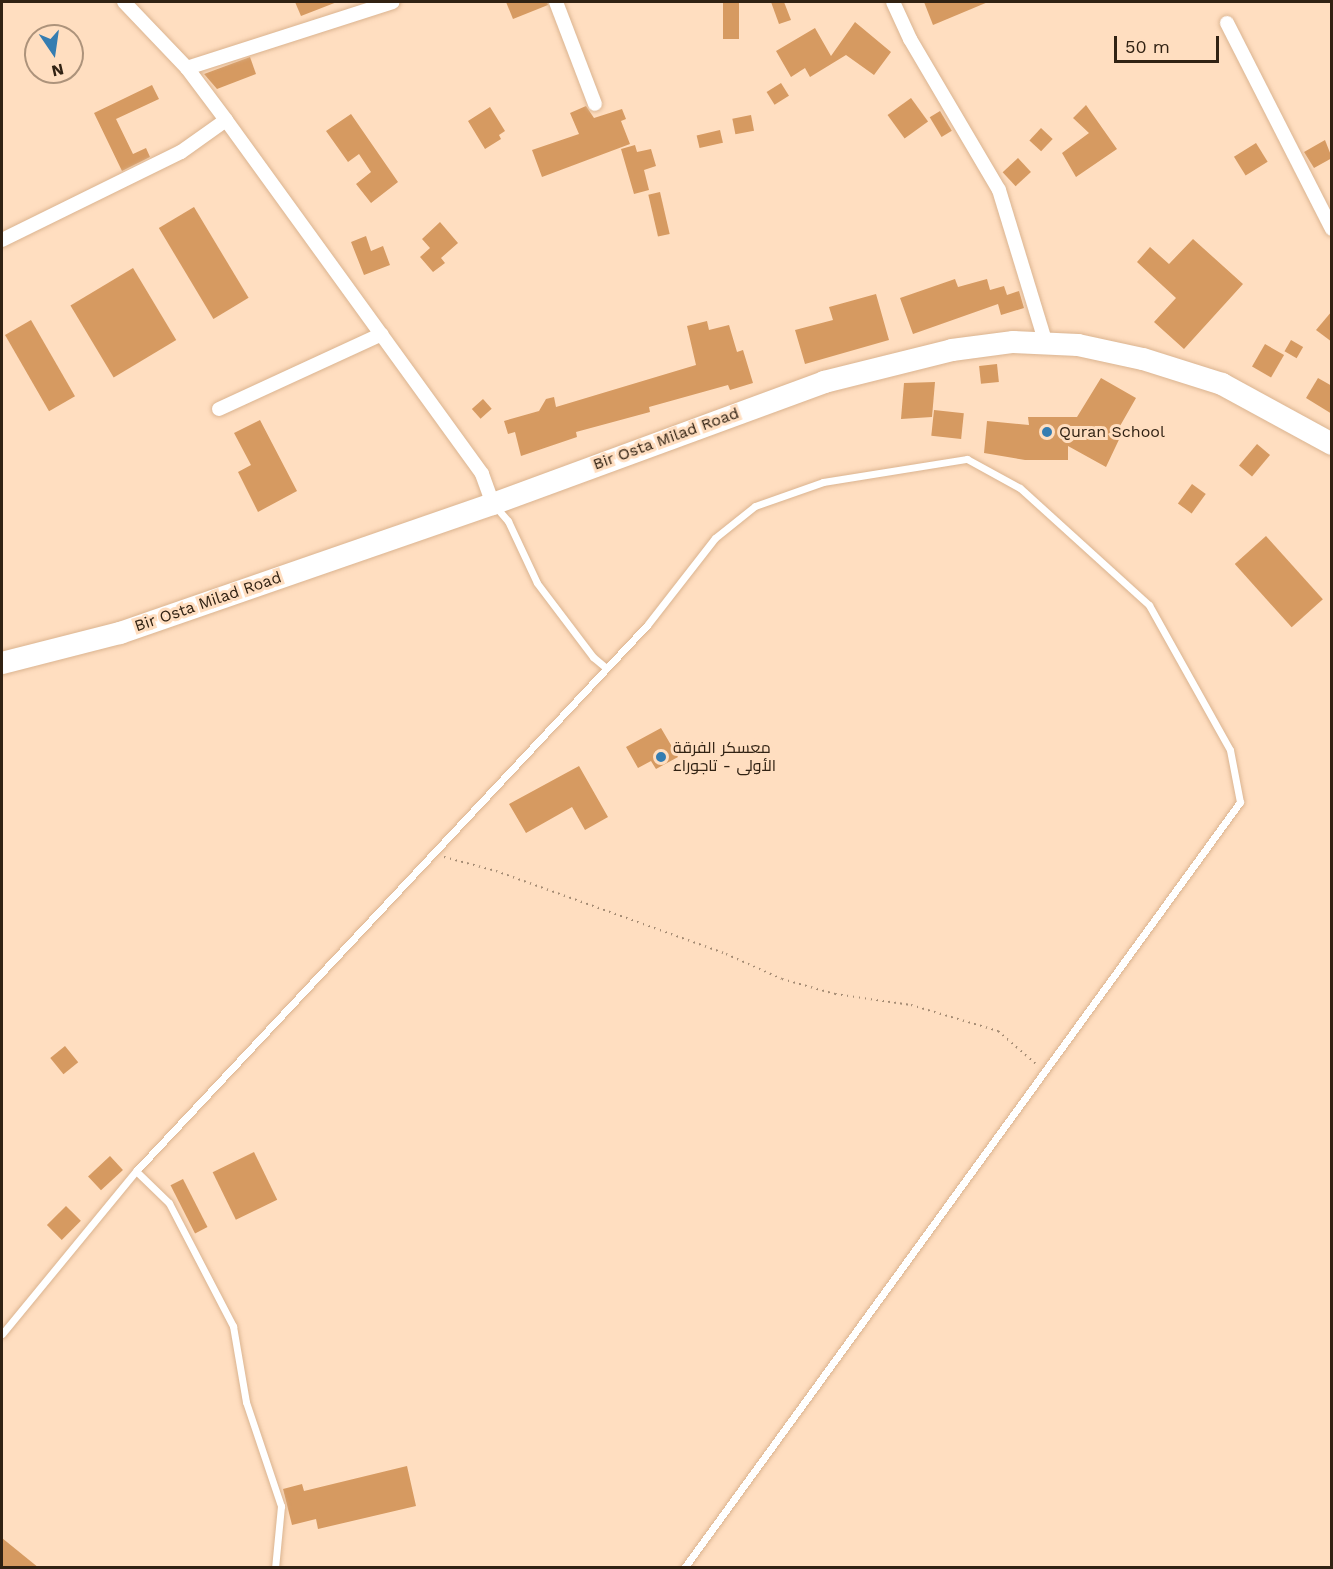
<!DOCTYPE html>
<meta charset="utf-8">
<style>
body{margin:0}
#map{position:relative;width:1333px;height:1569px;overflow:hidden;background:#ffdec0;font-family:"Work Sans",Cairo,sans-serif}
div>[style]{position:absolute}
.building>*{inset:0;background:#d69a61;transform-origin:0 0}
.path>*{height:2px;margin-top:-1px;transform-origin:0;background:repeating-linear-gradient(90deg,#a58c74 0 1.5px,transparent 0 6px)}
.roads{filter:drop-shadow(0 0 2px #dbb490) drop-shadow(0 0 2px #dbb490)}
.lane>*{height:7px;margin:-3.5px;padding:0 3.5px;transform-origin:3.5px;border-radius:3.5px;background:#fff}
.street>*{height:14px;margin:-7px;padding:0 7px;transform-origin:7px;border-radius:7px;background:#fff}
.primary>*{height:22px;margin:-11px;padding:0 11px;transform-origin:11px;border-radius:11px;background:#fff}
.dots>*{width:16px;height:16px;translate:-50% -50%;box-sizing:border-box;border:3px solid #ffdec0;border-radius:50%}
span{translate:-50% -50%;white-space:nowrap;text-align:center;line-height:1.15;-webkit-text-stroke:6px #ffdec0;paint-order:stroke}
.poi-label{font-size:16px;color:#312213}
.left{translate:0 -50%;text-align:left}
.street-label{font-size:16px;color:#312213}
.frame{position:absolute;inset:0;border:3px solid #312213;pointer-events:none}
.north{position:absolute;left:24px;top:24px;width:60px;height:60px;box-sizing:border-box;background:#ffdec0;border:2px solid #ad937b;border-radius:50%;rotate:167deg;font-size:16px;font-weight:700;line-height:24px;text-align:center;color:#312213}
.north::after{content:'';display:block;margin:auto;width:21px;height:27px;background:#357db1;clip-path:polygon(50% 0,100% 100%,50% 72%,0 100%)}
.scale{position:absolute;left:1114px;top:36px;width:105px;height:27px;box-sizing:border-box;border:3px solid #312213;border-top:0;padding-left:8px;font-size:18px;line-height:21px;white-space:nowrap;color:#312213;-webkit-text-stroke:4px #ffdec0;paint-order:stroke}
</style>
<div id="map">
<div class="building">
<i style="clip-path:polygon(295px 2px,337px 2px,301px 16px)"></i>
<i style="clip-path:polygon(506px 2px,547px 2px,548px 5px,513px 19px)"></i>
<i style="left:723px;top:2px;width:16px;height:37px"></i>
<i style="clip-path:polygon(771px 2px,784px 2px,791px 20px,779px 24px)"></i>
<i style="clip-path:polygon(924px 2px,988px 2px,933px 25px)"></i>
<i style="clip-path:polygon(855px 22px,891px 52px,874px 75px,846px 55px,810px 77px,805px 68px,791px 77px,776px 51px,815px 28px,831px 56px)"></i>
<i style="clip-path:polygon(250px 57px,256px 74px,217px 89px,204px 74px)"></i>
<i style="left:781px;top:83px;width:15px;height:17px;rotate:58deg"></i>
<i style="clip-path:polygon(152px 85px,159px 99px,116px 119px,133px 154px,146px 148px,150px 157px,122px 171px,94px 113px)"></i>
<i style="left:911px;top:98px;width:29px;height:29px;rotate:54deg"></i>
<i style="clip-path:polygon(1086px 105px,1117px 149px,1076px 177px,1062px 153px,1089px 133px,1073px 118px)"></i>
<i style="clip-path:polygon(586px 106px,594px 118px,622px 109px,626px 119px,621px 121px,630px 144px,542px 177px,532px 150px,579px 134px,570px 113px)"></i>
<i style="clip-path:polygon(490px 107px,505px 131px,499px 135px,501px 139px,485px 149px,468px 121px)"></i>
<i style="left:940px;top:111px;width:23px;height:12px;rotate:59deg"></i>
<i style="clip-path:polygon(351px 114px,398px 182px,371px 203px,356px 184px,371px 172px,359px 154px,348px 162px,326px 131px)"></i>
<i style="left:751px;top:115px;width:16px;height:19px;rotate:79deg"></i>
<i style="left:1041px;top:128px;width:16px;height:17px;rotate:43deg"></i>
<i style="left:720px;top:130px;width:13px;height:24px;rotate:77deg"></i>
<i style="clip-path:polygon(1325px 140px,1332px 158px,1314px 168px,1304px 152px)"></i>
<i style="left:1256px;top:143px;width:22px;height:26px;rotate:58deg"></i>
<i style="clip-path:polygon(635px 145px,637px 152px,651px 149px,656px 166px,644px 170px,649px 190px,634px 194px,621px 149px)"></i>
<i style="left:1018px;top:158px;width:19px;height:21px;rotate:47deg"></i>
<i style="left:660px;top:192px;width:43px;height:12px;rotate:77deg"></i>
<i style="left:194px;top:207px;width:106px;height:41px;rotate:59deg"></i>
<i style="clip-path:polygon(440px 222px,458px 243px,441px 258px,445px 263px,433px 272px,420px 257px,430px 248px,422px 239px)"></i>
<i style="clip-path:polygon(366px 236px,371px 251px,383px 246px,390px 265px,364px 275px,351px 242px)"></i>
<i style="clip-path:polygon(1193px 239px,1243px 284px,1184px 349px,1154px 322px,1176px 298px,1137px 262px,1150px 247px,1169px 264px)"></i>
<i style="left:133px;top:268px;width:84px;height:73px;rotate:59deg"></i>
<i style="clip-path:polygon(955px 279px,958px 287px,987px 279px,990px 290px,1004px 286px,1007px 295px,1019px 291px,1024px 308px,1001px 315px,998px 304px,913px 334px,900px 298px)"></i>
<i style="clip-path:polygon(876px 294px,889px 340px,805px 364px,795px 330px,833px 320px,829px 307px)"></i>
<i style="clip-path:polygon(1332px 311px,1332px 342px,1316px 330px)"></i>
<i style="left:31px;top:320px;width:88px;height:30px;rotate:60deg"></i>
<i style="clip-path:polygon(707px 321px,709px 330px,729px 325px,737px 352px,743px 350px,753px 383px,730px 390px,728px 385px,649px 407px,650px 412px,576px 432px,577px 437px,521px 456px,515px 432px,508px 434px,504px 421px,539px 411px,546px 399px,554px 397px,556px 407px,696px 365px,687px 326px)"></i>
<i style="left:1291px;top:340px;width:14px;height:13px;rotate:30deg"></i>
<i style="left:1265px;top:344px;width:22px;height:26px;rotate:30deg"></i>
<i style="left:997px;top:364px;width:18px;height:18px;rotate:84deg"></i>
<i style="clip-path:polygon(1101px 378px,1136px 398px,1120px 426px,1124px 429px,1106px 467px,1068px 446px,1068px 460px,1025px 460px,984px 453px,987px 421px,1029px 425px,1028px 417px,1077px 417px)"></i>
<i style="clip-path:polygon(1318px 378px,1332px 386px,1332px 414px,1306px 398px)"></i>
<i style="clip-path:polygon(935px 382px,932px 417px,901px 419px,904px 383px)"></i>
<i style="left:483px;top:399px;width:13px;height:15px;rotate:48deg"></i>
<i style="left:934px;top:410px;width:30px;height:26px;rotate:6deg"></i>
<i style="clip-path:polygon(260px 420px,297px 491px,258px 512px,238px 472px,251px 465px,234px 433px)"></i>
<i style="left:1257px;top:444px;width:17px;height:28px;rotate:40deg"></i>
<i style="left:1192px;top:484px;width:17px;height:24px;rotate:36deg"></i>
<i style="left:1266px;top:536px;width:85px;height:42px;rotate:48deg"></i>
<i style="clip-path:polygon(661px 728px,678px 757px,656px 769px,651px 761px,638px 768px,626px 747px)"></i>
<i style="clip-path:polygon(579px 766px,608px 817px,585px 830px,572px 807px,526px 833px,509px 804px)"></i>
<i style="left:65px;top:1046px;width:21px;height:19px;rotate:51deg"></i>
<i style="left:254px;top:1152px;width:53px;height:46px;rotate:64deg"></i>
<i style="left:110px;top:1156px;width:19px;height:30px;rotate:47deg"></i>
<i style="left:183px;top:1179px;width:54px;height:14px;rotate:63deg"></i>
<i style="left:66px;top:1206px;width:21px;height:27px;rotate:45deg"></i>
<i style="clip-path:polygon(407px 1466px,416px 1506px,318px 1529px,316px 1519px,292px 1525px,283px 1489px,302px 1484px,304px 1491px)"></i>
<i style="clip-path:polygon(2px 1538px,39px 1568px,2px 1568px)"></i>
</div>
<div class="path">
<i style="left:444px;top:857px;width:54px;rotate:15.1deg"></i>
<i style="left:496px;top:871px;width:245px;rotate:19.8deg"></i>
<i style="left:726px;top:954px;width:61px;rotate:24.1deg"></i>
<i style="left:782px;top:979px;width:55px;rotate:15.8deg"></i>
<i style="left:835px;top:994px;width:77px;rotate:8.2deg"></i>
<i style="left:911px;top:1005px;width:91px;rotate:16.6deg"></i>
<i style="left:998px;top:1031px;width:50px;rotate:41deg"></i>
</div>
<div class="roads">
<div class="lane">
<i style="left:495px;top:506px;width:20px;rotate:49deg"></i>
<i style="left:508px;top:521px;width:68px;rotate:64.9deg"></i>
<i style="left:537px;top:583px;width:93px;rotate:52.9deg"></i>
<i style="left:593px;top:657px;width:17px;rotate:40deg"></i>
<i style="left:136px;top:1171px;width:46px;rotate:44.1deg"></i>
<i style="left:169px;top:1203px;width:139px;rotate:62.5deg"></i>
<i style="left:233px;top:1326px;width:77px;rotate:80.3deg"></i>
<i style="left:246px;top:1402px;width:110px;rotate:71.4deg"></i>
<i style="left:281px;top:1506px;width:62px;rotate:95.5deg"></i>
<i style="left:2px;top:1334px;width:211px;rotate:-50.6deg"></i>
<i style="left:136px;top:1171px;width:749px;rotate:-46.89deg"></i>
<i style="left:648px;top:624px;width:109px;rotate:-52.1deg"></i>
<i style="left:715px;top:538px;width:51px;rotate:-38.7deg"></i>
<i style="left:755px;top:506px;width:72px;rotate:-19.4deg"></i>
<i style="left:823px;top:482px;width:146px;rotate:-9.1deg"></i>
<i style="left:967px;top:459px;width:60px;rotate:28.7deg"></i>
<i style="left:1020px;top:488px;width:174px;rotate:42.2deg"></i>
<i style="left:1149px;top:605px;width:166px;rotate:60.8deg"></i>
<i style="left:1230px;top:750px;width:53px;rotate:79.1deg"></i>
<i style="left:1240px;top:802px;width:947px;rotate:125.97deg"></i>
</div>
<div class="street">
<i style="left:124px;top:2px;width:91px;rotate:46.3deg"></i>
<i style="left:187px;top:68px;width:65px;rotate:53.1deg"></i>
<i style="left:226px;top:120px;width:437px;rotate:54.1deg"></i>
<i style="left:482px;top:474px;width:32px;rotate:70deg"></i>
<i style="left:556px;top:2px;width:109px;rotate:69.1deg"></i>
<i style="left:893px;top:2px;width:41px;rotate:65.3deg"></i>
<i style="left:910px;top:39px;width:175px;rotate:59.5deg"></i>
<i style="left:999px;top:190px;width:161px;rotate:73deg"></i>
<i style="left:1227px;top:23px;width:231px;rotate:63deg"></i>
<i style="left:187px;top:68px;width:216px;rotate:-17.8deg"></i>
<i style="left:2px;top:240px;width:199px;rotate:-26.2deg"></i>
<i style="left:181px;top:152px;width:55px;rotate:-35.4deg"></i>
<i style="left:219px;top:409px;width:179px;rotate:-24.7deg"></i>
</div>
<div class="primary">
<i style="left:2px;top:663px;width:122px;rotate:-14.3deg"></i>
<i style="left:120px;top:633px;width:395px;rotate:-19.1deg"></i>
<i style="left:493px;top:504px;width:353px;rotate:-20.2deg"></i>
<i style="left:824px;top:382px;width:132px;rotate:-14deg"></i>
<i style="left:952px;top:350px;width:62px;rotate:-7.5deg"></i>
<i style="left:1013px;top:342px;width:65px;rotate:2.6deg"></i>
<i style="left:1078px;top:345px;width:66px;rotate:12.2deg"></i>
<i style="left:1143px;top:359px;width:83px;rotate:17.6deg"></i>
<i style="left:1222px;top:384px;width:125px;rotate:28.6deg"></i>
</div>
</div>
<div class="dots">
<i style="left:1047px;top:432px;background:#357db1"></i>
<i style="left:661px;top:757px;background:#357db1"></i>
</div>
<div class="poi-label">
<span class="left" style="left:1059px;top:432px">Quran School</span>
<span class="left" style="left:673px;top:757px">معسكر الفرقة<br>الأولى - تاجوراء</span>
</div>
<div class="street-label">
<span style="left:666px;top:439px;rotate:-20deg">Bir Osta Milad Road</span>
<span style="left:208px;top:602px;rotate:-19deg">Bir Osta Milad Road</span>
</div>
<div class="frame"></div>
<div class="north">N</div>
<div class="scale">50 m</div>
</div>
